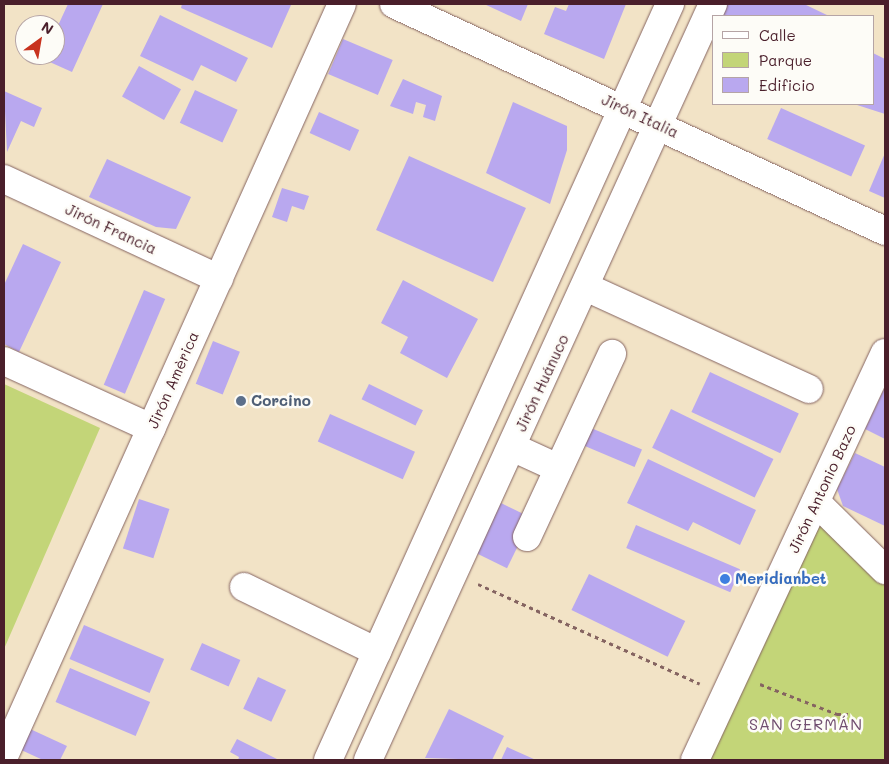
<!DOCTYPE html>
<meta charset="utf-8">
<style>
body{margin:0}
#map{position:relative;width:889px;height:764px;overflow:hidden;background:#f2e3c6;font-family:Mali,sans-serif}
div>[style]{position:absolute}
.green>*{inset:0;background:#c3d578}
.building>*{inset:0;background:#b9a8ef;transform-origin:0 0}
.path>*{height:3px;margin-top:-1.5px;transform-origin:0;background:repeating-linear-gradient(90deg,#856461 0 4px,transparent 0 8px)}
.roads{filter:drop-shadow(0 0 1px #856461) drop-shadow(0 0 1px #856461)}
.minor>*{height:28px;margin:-14px;padding:0 14px;transform-origin:14px;border-radius:14px;background:#fff}
.dots>*{width:14px;height:14px;translate:-50% -50%;box-sizing:border-box;border:2px solid #fdfcf7;border-radius:50%}
span{translate:-50% -50%;white-space:nowrap;text-align:center;line-height:1.15;-webkit-text-stroke:5px #fdfcf7;paint-order:stroke}
.street-label{font-size:15px;color:#4a1f2b}
.service-label{font-size:15px;color:#4e5e75;font-weight:700}
.left{translate:0 -50%;text-align:left}
.shop-label{font-size:15px;color:#366cbe;font-weight:700}
.neighbourhood-label{font-size:16px;color:#714f70;letter-spacing:1px}
.frame{position:absolute;inset:0;border:5px solid #4a1f2b;pointer-events:none}
.legend{position:absolute;left:712px;top:15px;width:162px;height:90px;box-sizing:border-box;background:#fdfcf7;border:1px solid #b5a4a5;margin:0;padding:6px 9px;list-style:none;font-size:15px;color:#4a1f2b}
.legend li{display:flex;align-items:center;gap:10px;height:25px}
.legend b{width:25px;border:1px solid #b5a4a5}
.north{position:absolute;left:15px;top:15px;width:50px;height:50px;box-sizing:border-box;background:#fdfcf7;border:1px solid #b5a4a5;border-radius:50%;rotate:32deg;font-size:14px;font-weight:700;line-height:20px;text-align:center;color:#4a1f2b}
.north::after{content:'';display:block;margin:auto;width:18px;height:22px;background:#c8321e;clip-path:polygon(50% 0,100% 100%,50% 72%,0 100%)}
</style>
<div id="map">
<div class="green">
<i style="clip-path:polygon(4px 384px,100px 428px,4px 649px)"></i>
<i style="clip-path:polygon(815px 513px,885px 582px,885px 760px,701px 760px)"></i>
</div>
<div class="building">
<i style="clip-path:polygon(68px 4px,103px 4px,72px 72px,43px 59px,55px 55px,55px 32px)"></i>
<i style="clip-path:polygon(182px 4px,288px 4px,291px 5px,272px 48px,181px 8px)"></i>
<i style="clip-path:polygon(484px 4px,528px 4px,521px 21px)"></i>
<i style="clip-path:polygon(569px 4px,626px 4px,604px 59px,544px 34px,555px 7px,566px 11px)"></i>
<i style="clip-path:polygon(721px 4px,804px 4px,829px 16px,715px 16px)"></i>
<i style="clip-path:polygon(160px 15px,248px 58px,236px 82px,201px 65px,193px 81px,140px 56px)"></i>
<i style="left:343px;top:39px;width:54px;height:38px;rotate:23deg"></i>
<i style="clip-path:polygon(873px 53px,885px 59px,885px 114px,854px 104px,873px 104px)"></i>
<i style="left:139px;top:66px;width:48px;height:35px;rotate:29deg"></i>
<i style="clip-path:polygon(403px 79px,442px 96px,435px 121px,423px 117px,426px 105px,416px 102px,413px 114px,390px 106px)"></i>
<i style="left:195px;top:90px;width:47px;height:36px;rotate:25deg"></i>
<i style="clip-path:polygon(4px 91px,42px 108px,34px 127px,21px 121px,7px 152px)"></i>
<i style="clip-path:polygon(513px 102px,567px 126px,567px 150px,550px 204px,486px 173px)"></i>
<i style="left:781px;top:108px;width:92px;height:34px;rotate:24deg"></i>
<i style="left:319px;top:112px;width:44px;height:23px;rotate:24deg"></i>
<i style="clip-path:polygon(885px 153px,885px 198px,869px 191px)"></i>
<i style="left:409px;top:156px;width:128px;height:81px;rotate:24deg"></i>
<i style="clip-path:polygon(107px 159px,191px 197px,176px 229px,156px 227px,89px 197px)"></i>
<i style="clip-path:polygon(282px 188px,309px 196px,304px 210px,292px 206px,287px 222px,272px 217px)"></i>
<i style="clip-path:polygon(23px 244px,61px 262px,19px 352px,4px 344px,4px 285px)"></i>
<i style="clip-path:polygon(403px 280px,478px 319px,447px 378px,400px 353px,408px 337px,381px 323px)"></i>
<i style="left:144px;top:290px;width:23px;height:103px;rotate:23deg"></i>
<i style="left:213px;top:341px;width:29px;height:46px;rotate:22deg"></i>
<i style="left:710px;top:372px;width:98px;height:44px;rotate:25deg"></i>
<i style="left:369px;top:384px;width:60px;height:17px;rotate:26deg"></i>
<i style="clip-path:polygon(885px 387px,885px 439px,865px 429px)"></i>
<i style="left:671px;top:409px;width:114px;height:43px;rotate:26deg"></i>
<i style="left:330px;top:414px;width:93px;height:30px;rotate:24deg"></i>
<i style="left:584px;top:425px;width:63px;height:19px;rotate:23deg"></i>
<i style="clip-path:polygon(855px 453px,885px 467px,885px 526px,843px 506px,837px 489px)"></i>
<i style="clip-path:polygon(648px 459px,756px 510px,740px 545px,693px 522px,688px 531px,627px 503px)"></i>
<i style="left:139px;top:499px;width:32px;height:52px;rotate:18deg"></i>
<i style="left:501px;top:503px;width:34px;height:56px;rotate:26deg"></i>
<i style="left:636px;top:525px;width:113px;height:25px;rotate:23deg"></i>
<i style="left:589px;top:574px;width:107px;height:40px;rotate:26deg"></i>
<i style="left:84px;top:625px;width:87px;height:37px;rotate:23deg"></i>
<i style="left:202px;top:643px;width:42px;height:29px;rotate:24deg"></i>
<i style="left:70px;top:668px;width:87px;height:37px;rotate:23deg"></i>
<i style="left:258px;top:677px;width:31px;height:35px;rotate:25deg"></i>
<i style="clip-path:polygon(449px 709px,504px 736px,492px 760px,425px 758px)"></i>
<i style="clip-path:polygon(28px 728px,67px 746px,60px 760px,43px 760px,19px 749px)"></i>
<i style="clip-path:polygon(237px 739px,279px 760px,238px 760px,239px 757px,230px 752px)"></i>
<i style="clip-path:polygon(507px 747px,536px 760px,501px 760px)"></i>
</div>
<div class="path">
<i style="left:478px;top:584px;width:243px;rotate:24.2deg"></i>
<i style="left:760px;top:684px;width:83px;rotate:21.3deg"></i>
<i style="left:837px;top:714px;width:11px"></i>
</div>
<div class="roads">
<div class="minor">
<i style="left:394px;top:4px;width:541px;rotate:24.81deg"></i>
<i style="left:4px;top:179px;width:237px;rotate:24.9deg"></i>
<i style="left:586px;top:287px;width:245px;rotate:24.6deg"></i>
<i style="left:4px;top:361px;width:162px;rotate:24.5deg"></i>
<i style="left:512px;top:447px;width:51px;rotate:24.5deg"></i>
<i style="left:816px;top:502px;width:97px;rotate:44.6deg"></i>
<i style="left:527px;top:537px;width:202px;rotate:-65.1deg"></i>
<i style="left:244px;top:587px;width:148px;rotate:26deg"></i>
<i style="left:4px;top:756px;width:824px;rotate:-65.8deg"></i>
<i style="left:328px;top:760px;width:830px;rotate:-65.66deg"></i>
<i style="left:368px;top:760px;width:831px;rotate:-65.47deg"></i>
<i style="left:695px;top:760px;width:449px;rotate:-65deg"></i>
</div>
</div>
<div class="dots">
<i style="left:241px;top:401px;background:#5c6f8a"></i>
<i style="left:725px;top:579px;background:#3f7fe0"></i>
</div>
<div class="street-label">
<span style="left:640px;top:116px;rotate:25deg">Jirón Italia</span>
<span style="left:111px;top:229px;rotate:25deg">Jirón Francia</span>
<span style="left:173px;top:380px;rotate:-66deg">Jirón Amèrica</span>
<span style="left:542px;top:383px;rotate:-65deg">Jirón Huánuco</span>
<span style="left:822px;top:489px;rotate:-65deg">Jirón Antonio Bazo</span>
</div>
<div class="service-label">
<span class="left" style="left:251px;top:401px">Corcino</span>
</div>
<div class="shop-label">
<span class="left" style="left:735px;top:579px">Meridianbet</span>
</div>
<div class="neighbourhood-label">
<span style="left:806px;top:724px">SAN GERMÁN</span>
</div>
<div class="frame"></div>
<ul class="legend">
<li><b style="height:6px;background:#fff"></b>Calle</li>
<li><b style="height:14px;background:#c3d578"></b>Parque</li>
<li><b style="height:14px;background:#b9a8ef"></b>Edificio</li>
</ul>
<div class="north">N</div>
</div>
